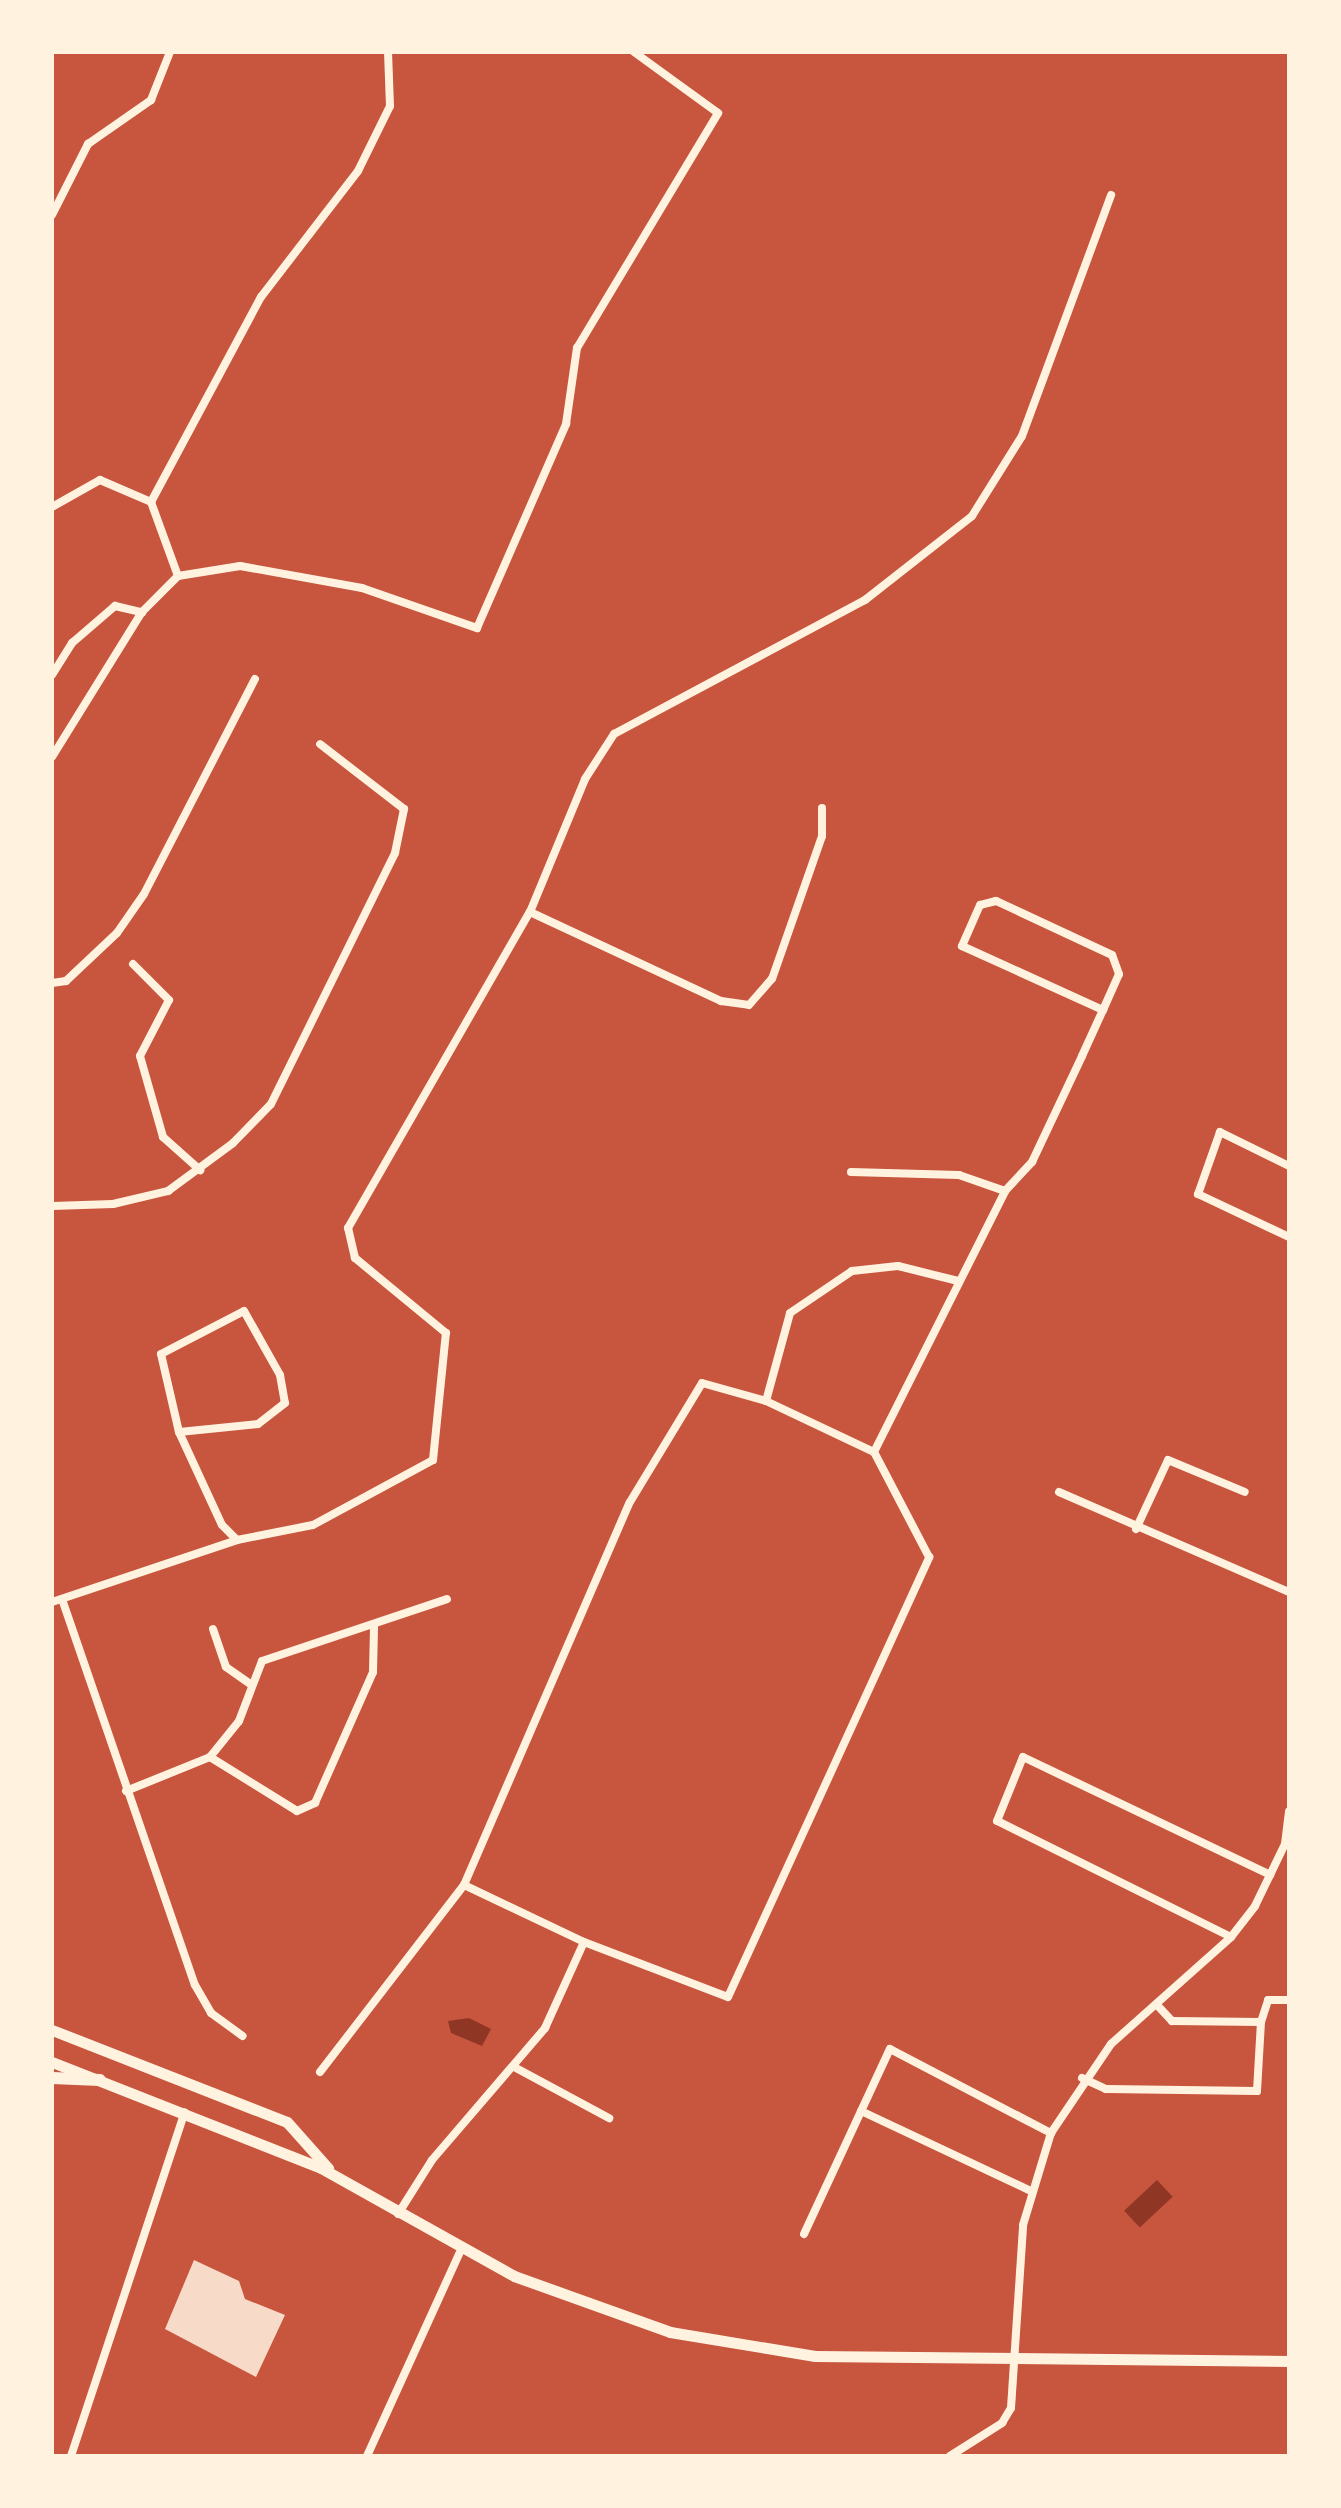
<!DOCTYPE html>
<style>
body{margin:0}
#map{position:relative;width:1341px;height:2508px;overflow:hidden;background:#c8553d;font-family:"PT Serif",serif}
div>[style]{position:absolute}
.water>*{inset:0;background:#8f3625;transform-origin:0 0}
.building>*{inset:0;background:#f7dbc8}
.minor>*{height:8px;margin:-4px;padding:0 4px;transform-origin:4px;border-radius:4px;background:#fff3e0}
.tertiary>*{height:11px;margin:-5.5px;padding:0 5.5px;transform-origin:5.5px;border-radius:5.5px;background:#fff3e0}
.secondary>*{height:12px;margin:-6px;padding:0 6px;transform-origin:6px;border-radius:6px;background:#fff3e0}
span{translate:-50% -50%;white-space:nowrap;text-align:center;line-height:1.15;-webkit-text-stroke:8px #fff3e0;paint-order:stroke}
.frame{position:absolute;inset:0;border:54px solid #fff3e0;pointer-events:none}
</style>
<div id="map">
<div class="water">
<i style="clip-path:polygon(469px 2018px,491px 2029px,482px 2046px,451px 2033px,448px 2021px)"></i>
<i style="left:1157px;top:2180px;width:23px;height:45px;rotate:47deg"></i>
</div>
<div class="building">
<i style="clip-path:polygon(194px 2260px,239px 2281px,245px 2299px,285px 2315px,256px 2377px,165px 2329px)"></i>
</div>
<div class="minor">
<i style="left:52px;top:215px;width:80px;rotate:-63.1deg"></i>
<i style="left:88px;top:144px;width:77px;rotate:-34.9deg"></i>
<i style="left:151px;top:100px;width:52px;rotate:-68.4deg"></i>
<i style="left:151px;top:502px;width:233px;rotate:-61.8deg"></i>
<i style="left:261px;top:297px;width:159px;rotate:-52.4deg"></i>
<i style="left:358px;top:171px;width:72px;rotate:-63.8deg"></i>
<i style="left:390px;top:106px;width:54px;rotate:-92.1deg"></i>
<i style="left:151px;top:502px;width:79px;rotate:70deg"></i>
<i style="left:52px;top:507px;width:55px;rotate:-29.4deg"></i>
<i style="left:100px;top:480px;width:56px;rotate:23.3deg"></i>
<i style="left:178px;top:576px;width:63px;rotate:-9.2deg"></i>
<i style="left:240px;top:566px;width:124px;rotate:10.2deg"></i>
<i style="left:362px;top:588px;width:122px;rotate:19.2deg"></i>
<i style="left:477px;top:628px;width:223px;rotate:-66.4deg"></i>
<i style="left:566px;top:424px;width:77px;rotate:-81.8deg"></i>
<i style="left:577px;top:348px;width:274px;rotate:-59deg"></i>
<i style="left:718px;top:113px;width:104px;rotate:-144deg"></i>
<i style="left:52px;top:675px;width:38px;rotate:-58deg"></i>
<i style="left:72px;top:643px;width:57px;rotate:-40.7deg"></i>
<i style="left:115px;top:606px;width:28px;rotate:13deg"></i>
<i style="left:52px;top:757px;width:171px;rotate:-58.2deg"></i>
<i style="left:142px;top:612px;width:51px;rotate:-45deg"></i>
<i style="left:530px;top:912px;width:211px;rotate:25deg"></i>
<i style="left:721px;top:1001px;width:28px;rotate:8deg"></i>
<i style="left:749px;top:1005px;width:35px;rotate:-49deg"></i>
<i style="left:772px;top:979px;width:151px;rotate:-70.7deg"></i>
<i style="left:822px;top:836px;width:28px;rotate:-90deg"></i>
<i style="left:133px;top:964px;width:51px;rotate:45deg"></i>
<i style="left:169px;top:1000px;width:63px;rotate:117.4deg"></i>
<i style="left:140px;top:1056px;width:84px;rotate:74.1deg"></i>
<i style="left:163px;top:1137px;width:50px;rotate:41.7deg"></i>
<i style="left:52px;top:983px;width:14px;rotate:-8deg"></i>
<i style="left:66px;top:981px;width:70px;rotate:-43.3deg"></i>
<i style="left:117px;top:933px;width:47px;rotate:-55.3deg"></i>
<i style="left:144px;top:894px;width:242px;rotate:-62.7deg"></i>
<i style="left:1289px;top:1166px;width:77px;rotate:-153.8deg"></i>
<i style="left:1220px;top:1132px;width:66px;rotate:109.5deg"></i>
<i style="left:1198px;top:1194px;width:101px;rotate:25.3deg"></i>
<i style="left:851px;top:1172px;width:108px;rotate:1.6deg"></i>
<i style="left:959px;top:1175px;width:49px;rotate:19.2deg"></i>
<i style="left:52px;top:1206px;width:61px;rotate:-1.9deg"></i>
<i style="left:113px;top:1204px;width:57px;rotate:-13.3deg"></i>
<i style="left:168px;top:1191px;width:81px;rotate:-36.4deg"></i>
<i style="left:233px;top:1143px;width:54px;rotate:-45.7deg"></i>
<i style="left:271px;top:1104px;width:280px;rotate:-63.7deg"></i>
<i style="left:395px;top:853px;width:45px;rotate:-78.4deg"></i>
<i style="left:404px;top:809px;width:106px;rotate:-142.3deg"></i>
<i style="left:244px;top:1311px;width:73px;rotate:60.6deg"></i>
<i style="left:280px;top:1375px;width:28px;rotate:80deg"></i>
<i style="left:285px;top:1403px;width:34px;rotate:142deg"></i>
<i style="left:258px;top:1424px;width:79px;rotate:174.2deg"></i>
<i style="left:179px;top:1432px;width:80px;rotate:-103deg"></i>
<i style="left:161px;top:1354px;width:93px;rotate:-27.4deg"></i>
<i style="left:766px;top:1401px;width:119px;rotate:25.3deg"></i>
<i style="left:179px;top:1432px;width:102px;rotate:65.2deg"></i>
<i style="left:222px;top:1525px;width:21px;rotate:45deg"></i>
<i style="left:1059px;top:1492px;width:251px;rotate:23.5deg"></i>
<i style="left:1136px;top:1529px;width:76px;rotate:-65.1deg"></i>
<i style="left:1168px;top:1460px;width:83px;rotate:22.6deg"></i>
<i style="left:52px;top:1602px;width:195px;rotate:-18.5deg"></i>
<i style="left:237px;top:1540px;width:77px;rotate:-11.2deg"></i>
<i style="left:313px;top:1525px;width:136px;rotate:-28.4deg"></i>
<i style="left:433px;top:1460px;width:128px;rotate:-84.2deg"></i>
<i style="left:446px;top:1333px;width:118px;rotate:-140.5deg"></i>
<i style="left:355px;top:1258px;width:31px;rotate:-103deg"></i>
<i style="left:348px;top:1228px;width:365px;rotate:-60.1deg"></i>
<i style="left:530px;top:912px;width:144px;rotate:-67.5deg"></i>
<i style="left:585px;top:779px;width:54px;rotate:-57.2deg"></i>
<i style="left:614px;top:734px;width:285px;rotate:-28.1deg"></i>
<i style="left:865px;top:600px;width:136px;rotate:-38.1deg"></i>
<i style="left:972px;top:516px;width:94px;rotate:-58deg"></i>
<i style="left:1022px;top:436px;width:257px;rotate:-69.7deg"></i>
<i style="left:63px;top:1602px;width:405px;rotate:71deg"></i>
<i style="left:195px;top:1985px;width:32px;rotate:60deg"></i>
<i style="left:211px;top:2013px;width:39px;rotate:36deg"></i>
<i style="left:213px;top:1629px;width:40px;rotate:71.1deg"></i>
<i style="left:226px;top:1667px;width:29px;rotate:35deg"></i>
<i style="left:210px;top:1757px;width:102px;rotate:31.8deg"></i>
<i style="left:297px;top:1811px;width:20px;rotate:-24deg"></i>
<i style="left:315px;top:1803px;width:143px;rotate:-66.1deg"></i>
<i style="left:373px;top:1672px;width:45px;rotate:-88.7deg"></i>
<i style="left:126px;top:1791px;width:91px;rotate:-22deg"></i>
<i style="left:210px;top:1757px;width:46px;rotate:-51.1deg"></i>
<i style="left:239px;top:1721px;width:64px;rotate:-69deg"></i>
<i style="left:262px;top:1661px;width:195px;rotate:-18.5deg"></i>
<i style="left:1231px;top:1937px;width:261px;rotate:-153.6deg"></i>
<i style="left:997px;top:1821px;width:69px;rotate:-67.9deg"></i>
<i style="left:1023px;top:1757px;width:274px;rotate:25.5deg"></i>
<i style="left:584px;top:1942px;width:133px;rotate:-154.6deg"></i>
<i style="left:464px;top:1885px;width:417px;rotate:-66.6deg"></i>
<i style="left:630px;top:1502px;width:139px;rotate:-58.8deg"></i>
<i style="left:702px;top:1383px;width:66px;rotate:15.7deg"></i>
<i style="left:766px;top:1401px;width:91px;rotate:-74.7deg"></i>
<i style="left:790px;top:1313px;width:75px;rotate:-34.1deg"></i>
<i style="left:852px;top:1271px;width:46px;rotate:-6.2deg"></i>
<i style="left:898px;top:1266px;width:62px;rotate:14deg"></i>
<i style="left:1261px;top:2022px;width:23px;rotate:-72deg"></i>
<i style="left:1268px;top:2000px;width:21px"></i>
<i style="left:516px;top:2068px;width:106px;rotate:28.3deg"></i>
<i style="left:320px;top:2072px;width:236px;rotate:-52.4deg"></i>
<i style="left:1082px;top:2078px;width:26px;rotate:25deg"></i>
<i style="left:1106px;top:2089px;width:151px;rotate:0.8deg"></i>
<i style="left:1257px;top:2091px;width:69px;rotate:-86.7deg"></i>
<i style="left:1261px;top:2022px;width:89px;rotate:-179.4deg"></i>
<i style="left:1172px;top:2021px;width:23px;rotate:-133deg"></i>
<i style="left:861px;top:2111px;width:188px;rotate:25.2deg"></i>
<i style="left:398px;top:2214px;width:64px;rotate:-57.8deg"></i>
<i style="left:432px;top:2160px;width:174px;rotate:-49.4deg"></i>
<i style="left:545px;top:2028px;width:94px;rotate:-65.6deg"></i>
<i style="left:584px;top:1942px;width:154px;rotate:20.9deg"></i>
<i style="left:728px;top:1997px;width:484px;rotate:-65.4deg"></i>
<i style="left:929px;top:1557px;width:119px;rotate:-117.6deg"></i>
<i style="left:874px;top:1452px;width:292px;rotate:-63.3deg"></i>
<i style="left:1005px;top:1191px;width:40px;rotate:-47deg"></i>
<i style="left:1032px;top:1162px;width:117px;rotate:-64.7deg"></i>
<i style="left:1082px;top:1056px;width:51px;rotate:-65.5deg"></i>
<i style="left:1103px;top:1010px;width:39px;rotate:-66deg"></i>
<i style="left:1119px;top:974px;width:20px;rotate:-110deg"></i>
<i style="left:1112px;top:955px;width:128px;rotate:-155deg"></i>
<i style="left:996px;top:901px;width:16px;rotate:166deg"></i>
<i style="left:980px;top:905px;width:45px;rotate:113.7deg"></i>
<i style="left:962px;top:946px;width:155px;rotate:24.4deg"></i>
<i style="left:804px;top:2234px;width:204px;rotate:-65.1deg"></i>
<i style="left:890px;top:2049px;width:182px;rotate:27.6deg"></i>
<i style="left:71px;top:2456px;width:362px;rotate:-71.7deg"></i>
<i style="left:367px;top:2456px;width:226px;rotate:-65.5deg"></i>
<i style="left:950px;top:2456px;width:62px;rotate:-32.4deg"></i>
<i style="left:1002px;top:2423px;width:17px;rotate:-59deg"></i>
<i style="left:1011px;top:2408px;width:183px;rotate:-86.2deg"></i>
<i style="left:1023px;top:2225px;width:96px;rotate:-73.1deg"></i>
<i style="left:1051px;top:2133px;width:107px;rotate:-56deg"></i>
<i style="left:1111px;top:2044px;width:161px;rotate:-41.7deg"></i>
<i style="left:1231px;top:1937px;width:39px;rotate:-52deg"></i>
<i style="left:1255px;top:1906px;width:69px;rotate:-64.2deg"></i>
<i style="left:1285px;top:1844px;width:33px;rotate:-83deg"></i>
</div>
<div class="tertiary">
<i style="left:52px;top:2030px;width:252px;rotate:21.4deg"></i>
<i style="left:287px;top:2122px;width:62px;rotate:48.3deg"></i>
<i style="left:52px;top:2062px;width:289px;rotate:21.5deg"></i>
<i style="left:321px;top:2168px;width:221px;rotate:29.2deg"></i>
<i style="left:514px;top:2276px;width:166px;rotate:19.7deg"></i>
<i style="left:670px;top:2332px;width:147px;rotate:9.4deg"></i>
<i style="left:815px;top:2356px;width:474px;rotate:0.6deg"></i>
</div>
<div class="secondary">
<i style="left:52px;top:2078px;width:48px;rotate:2.4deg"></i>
</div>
<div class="frame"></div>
</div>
